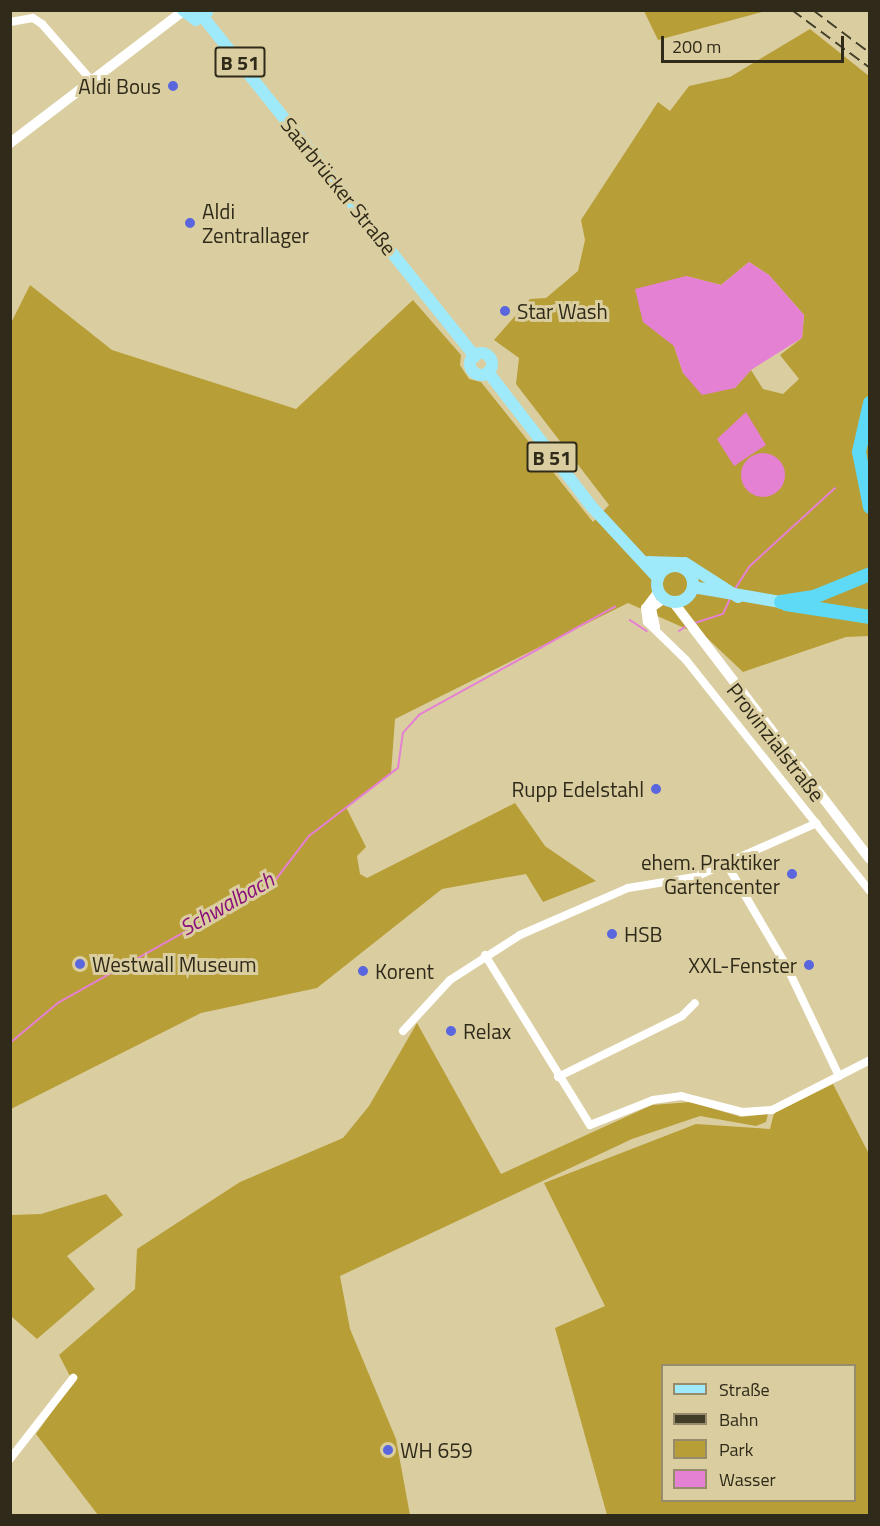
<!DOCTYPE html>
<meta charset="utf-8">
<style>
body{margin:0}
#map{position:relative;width:880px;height:1526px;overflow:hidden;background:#dacea1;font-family:"Titillium Web",sans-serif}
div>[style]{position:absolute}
.green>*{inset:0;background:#b89e36}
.water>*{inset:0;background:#e581d2}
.round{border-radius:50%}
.stream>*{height:1.5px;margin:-0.75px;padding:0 0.75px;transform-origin:0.75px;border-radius:0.75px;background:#e581d2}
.street>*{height:8px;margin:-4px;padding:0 4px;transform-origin:4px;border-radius:4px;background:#fff}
.secondary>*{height:10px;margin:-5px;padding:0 5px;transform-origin:5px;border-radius:5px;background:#fff}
.primary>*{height:12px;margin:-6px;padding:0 6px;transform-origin:6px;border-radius:6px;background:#9ee9fa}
.primary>.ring{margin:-6px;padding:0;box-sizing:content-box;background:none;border:12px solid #9ee9fa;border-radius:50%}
.highway>*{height:14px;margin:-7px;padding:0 7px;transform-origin:7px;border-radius:7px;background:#5edaf6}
.rail>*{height:1.5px;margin-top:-0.75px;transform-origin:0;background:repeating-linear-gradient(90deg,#423d28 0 12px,transparent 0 18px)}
.dots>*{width:16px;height:16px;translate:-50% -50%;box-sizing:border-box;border:3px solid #dacea1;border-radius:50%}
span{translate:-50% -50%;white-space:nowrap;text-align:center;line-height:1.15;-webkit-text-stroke:6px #dacea1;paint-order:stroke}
.shield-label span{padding:2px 4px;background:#dacea1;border:2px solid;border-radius:4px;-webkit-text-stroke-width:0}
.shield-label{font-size:20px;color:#2f2a19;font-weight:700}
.poi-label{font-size:21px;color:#2f2a19}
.right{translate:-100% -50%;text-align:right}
.left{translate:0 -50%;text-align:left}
.street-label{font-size:21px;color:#2f2a19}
.water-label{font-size:22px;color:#8b0f7b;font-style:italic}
.frame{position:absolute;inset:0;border:12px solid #2f2a19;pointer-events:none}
.legend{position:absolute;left:661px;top:1364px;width:195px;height:138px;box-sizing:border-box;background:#dacea1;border:2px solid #968c6b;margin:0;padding:8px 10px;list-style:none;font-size:18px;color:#2f2a19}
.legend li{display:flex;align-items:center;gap:12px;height:30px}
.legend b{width:30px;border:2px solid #968c6b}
.scale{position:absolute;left:661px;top:36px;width:183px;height:27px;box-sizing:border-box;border:3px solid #2f2a19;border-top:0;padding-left:8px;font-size:18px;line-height:21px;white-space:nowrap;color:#2f2a19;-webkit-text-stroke:4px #dacea1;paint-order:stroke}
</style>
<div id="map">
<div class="green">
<i style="clip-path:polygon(644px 11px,766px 11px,658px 40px)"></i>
<i style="clip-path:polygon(evenodd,810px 29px,869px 76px,869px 636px,846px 637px,743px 672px,707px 638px,628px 603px,395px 719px,391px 774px,346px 807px,366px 847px,357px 856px,360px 874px,367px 878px,515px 803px,545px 846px,596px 881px,543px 902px,526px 874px,442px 889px,317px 988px,201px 1013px,11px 1109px,10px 325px,30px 285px,112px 350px,296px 409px,413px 300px,461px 355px,460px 365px,469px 379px,481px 382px,593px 522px,609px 505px,516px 384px,519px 358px,494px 340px,530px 299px,546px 298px,578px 271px,585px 240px,581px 220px,658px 102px,670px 111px,689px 86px,730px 77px,810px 29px,749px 262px,769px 275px,804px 315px,802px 338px,780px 355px,799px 379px,783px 394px,763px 389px,751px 370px,735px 388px,683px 373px,674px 346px,686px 276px,721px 285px,749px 262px)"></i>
<i style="clip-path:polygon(417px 1023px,501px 1174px,652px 1105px,691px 1102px,741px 1117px,768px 1114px,766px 1122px,756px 1126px,700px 1116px,632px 1139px,340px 1276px,350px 1329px,396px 1439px,410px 1515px,98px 1515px,36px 1434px,73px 1382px,59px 1355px,135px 1289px,137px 1249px,240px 1182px,343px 1138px,369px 1106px)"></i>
<i style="clip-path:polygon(evenodd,833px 1084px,869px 1154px,869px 1515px,607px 1515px,555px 1328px,605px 1306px,544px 1183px,696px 1124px,770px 1129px,774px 1113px,833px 1084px,662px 1366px,854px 1366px,854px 1500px,662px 1500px,662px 1366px)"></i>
<i style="clip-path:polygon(106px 1194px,123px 1215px,67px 1256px,95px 1289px,37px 1339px,11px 1316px,11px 1215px,41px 1214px)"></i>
</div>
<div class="water">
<i style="clip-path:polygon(749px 262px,769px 275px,804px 315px,802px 338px,751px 370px,735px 388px,702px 395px,683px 373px,674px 346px,643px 322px,635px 289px,686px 276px,721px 285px)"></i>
<i style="clip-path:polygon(746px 412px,766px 445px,734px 466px,717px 439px)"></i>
<i class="round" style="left:741px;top:453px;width:44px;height:44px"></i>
</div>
<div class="stream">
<i style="left:735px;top:589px;width:27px;rotate:-57deg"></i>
<i style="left:750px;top:566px;width:115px;rotate:-42.5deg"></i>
<i style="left:630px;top:620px;width:20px;rotate:33deg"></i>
<i style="left:695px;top:623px;width:29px;rotate:-18deg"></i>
<i style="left:723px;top:614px;width:17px;rotate:-65deg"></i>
<i style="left:679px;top:631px;width:7px;rotate:-34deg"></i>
<i style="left:10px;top:1043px;width:62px;rotate:-39.8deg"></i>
<i style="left:58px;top:1003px;width:248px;rotate:-29.3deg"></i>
<i style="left:274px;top:882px;width:58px;rotate:-52.7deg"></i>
<i style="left:309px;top:836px;width:112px;rotate:-37.4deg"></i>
<i style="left:398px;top:768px;width:35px;rotate:-82deg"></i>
<i style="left:403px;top:733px;width:24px;rotate:-48deg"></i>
<i style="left:419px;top:715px;width:224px;rotate:-28.9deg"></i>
</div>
<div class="street">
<i style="left:10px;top:22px;width:23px;rotate:-10deg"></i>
<i style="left:33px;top:18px;width:11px;rotate:34deg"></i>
<i style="left:42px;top:24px;width:74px;rotate:48.8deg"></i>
<i style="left:658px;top:591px;width:21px;rotate:127deg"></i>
<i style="left:645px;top:608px;width:14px;rotate:82deg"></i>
<i style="left:647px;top:622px;width:54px;rotate:44.3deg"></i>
<i style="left:686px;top:660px;width:295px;rotate:51.5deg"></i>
<i style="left:656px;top:627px;width:19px;rotate:-102deg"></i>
<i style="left:652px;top:608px;width:16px;rotate:-35deg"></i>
<i style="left:726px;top:863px;width:121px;rotate:59.6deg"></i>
<i style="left:787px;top:967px;width:121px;rotate:64.5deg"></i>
<i style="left:485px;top:955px;width:200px;rotate:58.3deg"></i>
<i style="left:590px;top:1125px;width:68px;rotate:-21.6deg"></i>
<i style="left:653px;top:1100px;width:28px;rotate:-8deg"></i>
<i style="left:681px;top:1096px;width:63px;rotate:14.7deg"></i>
<i style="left:742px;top:1112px;width:30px;rotate:-4deg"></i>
<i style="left:772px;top:1110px;width:110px;rotate:-27deg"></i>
<i style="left:403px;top:1031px;width:69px;rotate:-47.3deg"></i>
<i style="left:450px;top:980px;width:83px;rotate:-32.7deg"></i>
<i style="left:520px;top:935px;width:118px;rotate:-23.5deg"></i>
<i style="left:628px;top:888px;width:68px;rotate:-9.3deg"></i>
<i style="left:695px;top:877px;width:133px;rotate:-23.9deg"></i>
<i style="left:558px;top:1077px;width:138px;rotate:-26.2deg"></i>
<i style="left:682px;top:1016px;width:18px;rotate:-45deg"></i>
<i style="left:10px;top:1459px;width:103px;rotate:-52.1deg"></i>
</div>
<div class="secondary">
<i style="left:10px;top:143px;width:218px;rotate:-37.3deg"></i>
<i style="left:674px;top:603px;width:322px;rotate:52.6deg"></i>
</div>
<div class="primary">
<i style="left:183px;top:10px;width:16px;rotate:38deg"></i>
<i style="left:196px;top:20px;width:14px;rotate:-36deg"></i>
<i style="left:203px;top:17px;width:435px;rotate:51.3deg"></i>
<i class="ring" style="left:470px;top:353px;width:10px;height:10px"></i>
<i style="left:488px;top:372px;width:170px;rotate:52.4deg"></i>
<i style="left:592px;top:507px;width:97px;rotate:47.1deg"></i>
<i style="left:648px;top:562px;width:37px;rotate:2deg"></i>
<i style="left:685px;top:563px;width:63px;rotate:32.7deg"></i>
<i class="ring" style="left:657px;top:566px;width:24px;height:24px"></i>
<i style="left:693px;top:587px;width:89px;rotate:9.7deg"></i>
</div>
<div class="highway">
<i style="left:870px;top:403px;width:50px;rotate:102.7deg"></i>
<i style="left:859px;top:452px;width:56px;rotate:78.7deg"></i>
<i style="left:781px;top:602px;width:33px;rotate:-9deg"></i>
<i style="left:814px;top:597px;width:61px;rotate:-22.3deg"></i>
<i style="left:786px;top:604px;width:85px;rotate:8.8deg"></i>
</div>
<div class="rail">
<i style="left:792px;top:10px;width:97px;rotate:36.6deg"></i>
<i style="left:813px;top:10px;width:71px;rotate:37deg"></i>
</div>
<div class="dots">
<i style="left:173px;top:86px;background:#5a66dd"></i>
<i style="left:190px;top:223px;background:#5a66dd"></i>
<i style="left:505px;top:311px;background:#5a66dd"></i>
<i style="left:656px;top:789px;background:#5a66dd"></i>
<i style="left:792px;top:874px;background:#5a66dd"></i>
<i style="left:612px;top:934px;background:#5a66dd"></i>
<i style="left:80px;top:964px;background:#5a66dd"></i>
<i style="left:809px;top:965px;background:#5a66dd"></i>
<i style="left:363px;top:971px;background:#5a66dd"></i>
<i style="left:451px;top:1031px;background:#5a66dd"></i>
<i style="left:388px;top:1450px;background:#5a66dd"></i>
</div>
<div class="shield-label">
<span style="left:240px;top:62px">B 51</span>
<span style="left:552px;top:457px">B 51</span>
</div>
<div class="poi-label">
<span class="right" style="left:161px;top:86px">Aldi Bous</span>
<span class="left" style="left:202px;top:223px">Aldi<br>Zentrallager</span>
<span class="left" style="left:517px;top:311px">Star Wash</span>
<span class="right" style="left:644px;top:789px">Rupp Edelstahl</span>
<span class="right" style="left:780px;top:874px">ehem. Praktiker<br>Gartencenter</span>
<span class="left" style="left:624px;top:934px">HSB</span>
<span class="left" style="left:92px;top:964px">Westwall Museum</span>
<span class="right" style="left:797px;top:965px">XXL-Fenster</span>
<span class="left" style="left:375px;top:971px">Korent</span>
<span class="left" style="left:463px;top:1031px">Relax</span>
<span class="left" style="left:400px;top:1450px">WH 659</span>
</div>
<div class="street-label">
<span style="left:339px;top:186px;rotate:51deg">Saarbrücker Straße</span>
<span style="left:776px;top:742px;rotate:52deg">Provinzialstraße</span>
</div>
<div class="water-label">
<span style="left:227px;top:904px;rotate:-30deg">Schwalbach</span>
</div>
<div class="frame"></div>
<ul class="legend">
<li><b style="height:8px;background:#9ee9fa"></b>Straße</li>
<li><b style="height:8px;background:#423d28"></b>Bahn</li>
<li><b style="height:16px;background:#b89e36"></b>Park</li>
<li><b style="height:16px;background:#e581d2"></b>Wasser</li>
</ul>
<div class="scale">200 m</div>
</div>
